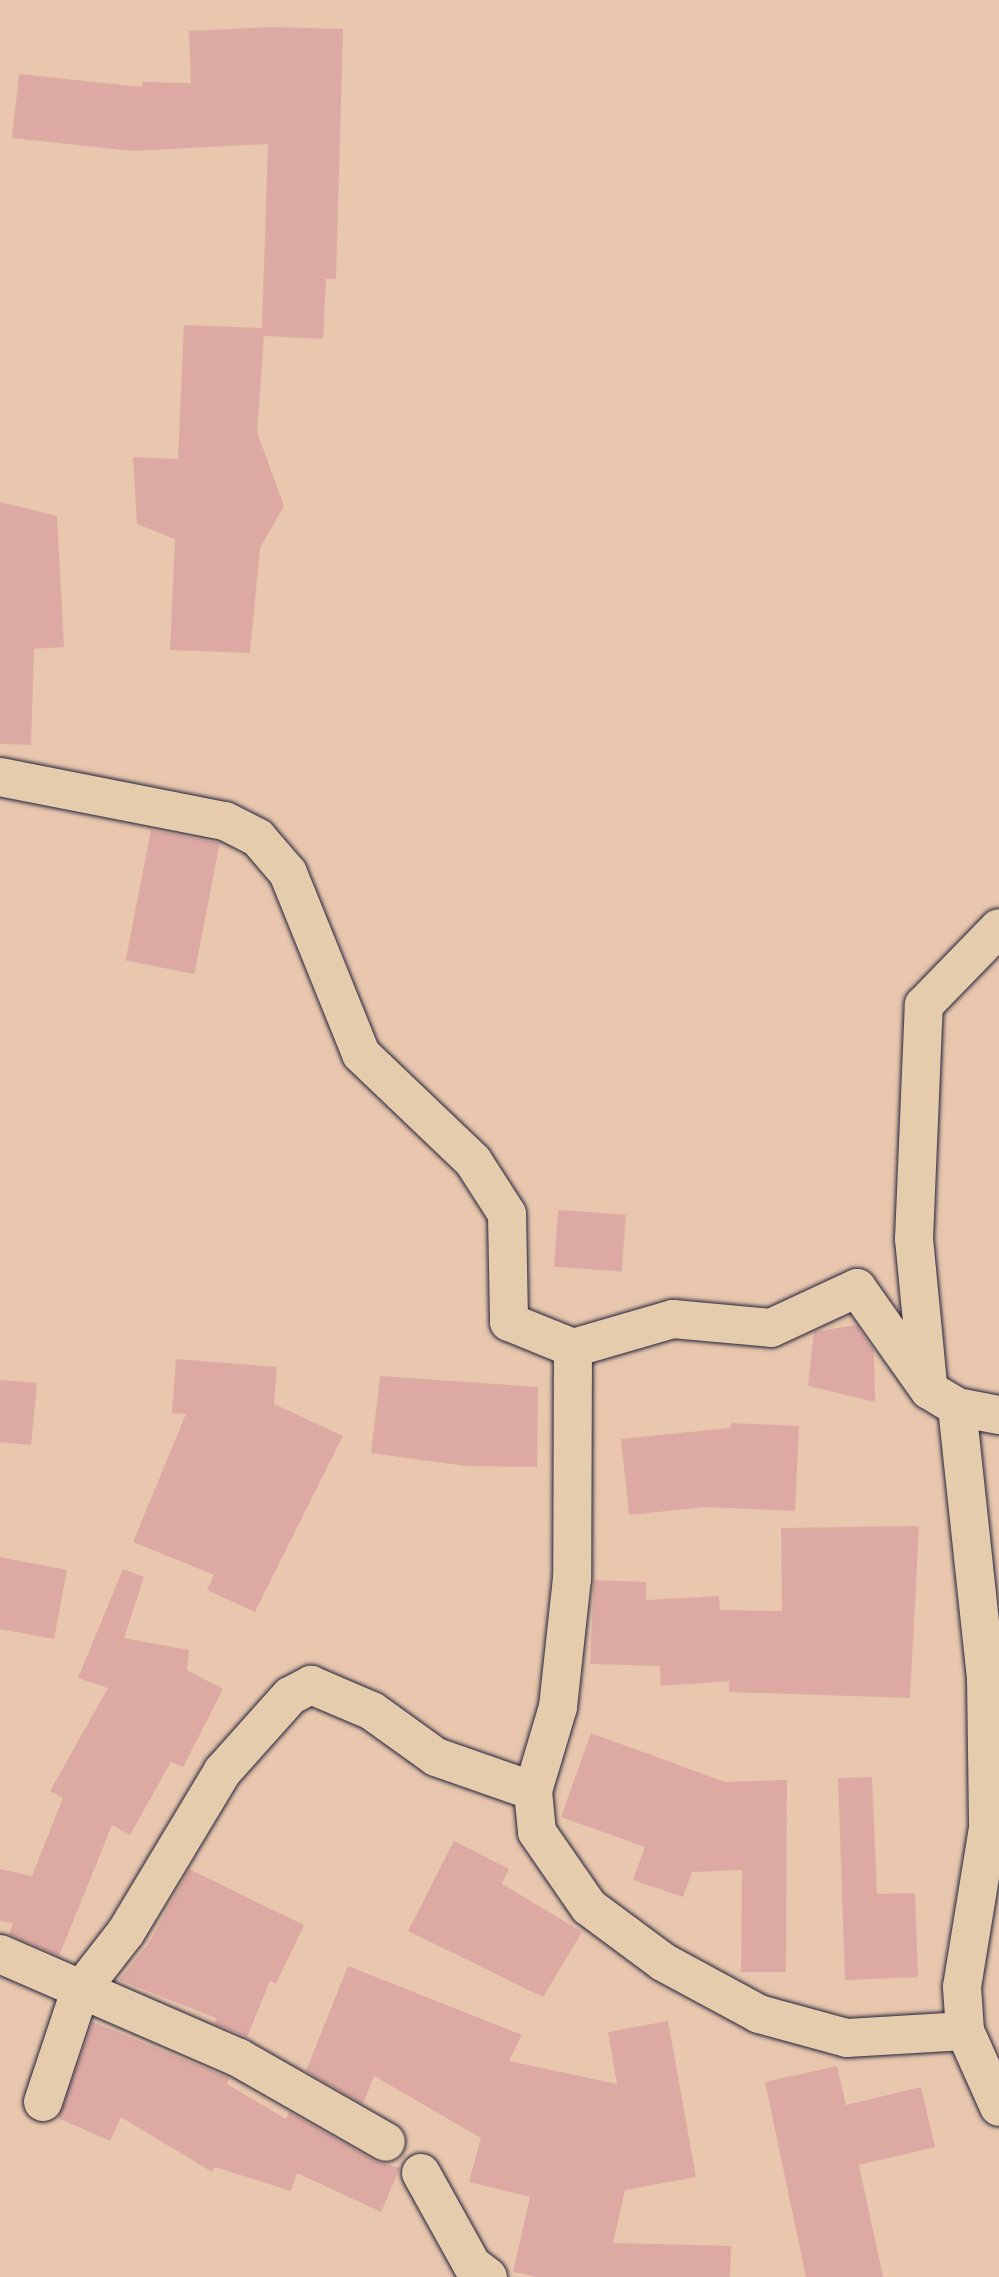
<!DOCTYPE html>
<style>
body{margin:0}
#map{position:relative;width:999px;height:2277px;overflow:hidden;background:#e9c7ae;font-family:"Architects Daughter",sans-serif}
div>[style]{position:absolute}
.building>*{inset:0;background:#dda9a3;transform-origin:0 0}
.roads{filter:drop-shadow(0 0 2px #22223b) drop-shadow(0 0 2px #22223b)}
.minor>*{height:38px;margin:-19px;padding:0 19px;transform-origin:19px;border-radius:19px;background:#e4ccad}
span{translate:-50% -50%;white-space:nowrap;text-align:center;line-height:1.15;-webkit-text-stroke:5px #e4ccad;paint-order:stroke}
</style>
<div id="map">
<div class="building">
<i style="clip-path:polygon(271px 27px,343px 29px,336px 279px,326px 279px,323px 339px,264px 336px,257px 432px,284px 506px,260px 548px,250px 653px,170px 650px,175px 539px,137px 524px,133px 457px,178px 459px,184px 325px,262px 328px,268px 144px,132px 151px,12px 138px,19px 74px,142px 87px,143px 82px,191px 83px,189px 31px)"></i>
<i style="clip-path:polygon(0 502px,57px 516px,64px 647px,34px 649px,31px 745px,0 744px)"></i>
<i style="left:151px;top:830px;width:70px;height:133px;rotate:11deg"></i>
<i style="left:558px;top:1210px;width:68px;height:57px;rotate:4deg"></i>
<i style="clip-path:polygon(856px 1325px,874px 1350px,875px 1402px,808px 1386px,814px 1332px)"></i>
<i style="clip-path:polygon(176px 1359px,277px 1367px,274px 1404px,343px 1436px,255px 1612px,207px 1590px,214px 1575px,133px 1542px,186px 1414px,172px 1413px)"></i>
<i style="clip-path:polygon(380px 1376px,538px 1387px,537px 1467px,466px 1466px,371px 1453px)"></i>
<i style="clip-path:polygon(0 1380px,37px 1383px,31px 1445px,0 1442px)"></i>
<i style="clip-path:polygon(731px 1423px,799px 1426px,795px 1511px,706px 1507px,629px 1515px,621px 1439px,730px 1428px)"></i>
<i style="clip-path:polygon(919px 1526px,910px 1698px,729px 1692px,729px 1681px,661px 1686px,660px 1666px,590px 1664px,594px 1580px,646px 1582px,646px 1600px,719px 1596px,720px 1610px,782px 1611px,781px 1528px)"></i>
<i style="clip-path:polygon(0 1557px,67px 1570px,54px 1639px,0 1629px)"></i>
<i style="clip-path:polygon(123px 1569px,144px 1577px,124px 1638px,189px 1650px,187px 1670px,223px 1689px,183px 1767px,171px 1762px,130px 1835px,112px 1825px,59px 1956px,9px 1934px,13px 1923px,0 1921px,0 1869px,32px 1876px,63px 1798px,50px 1791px,108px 1688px,78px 1678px)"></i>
<i style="clip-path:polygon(591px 1733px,725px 1782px,787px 1780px,786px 1972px,741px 1972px,742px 1870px,692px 1872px,683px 1897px,633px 1880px,645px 1847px,561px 1817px)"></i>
<i style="clip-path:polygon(872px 1777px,877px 1894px,915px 1893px,918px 1977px,845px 1980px,838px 1778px)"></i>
<i style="clip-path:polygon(454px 1841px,509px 1869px,502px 1884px,582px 1932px,543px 1997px,408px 1931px)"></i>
<i style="clip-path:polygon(189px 1869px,304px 1925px,276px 1984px,270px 1981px,247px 2037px,215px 2024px,216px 2018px,119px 1980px,149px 1943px)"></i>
<i style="clip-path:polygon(348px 1966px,522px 2035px,509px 2061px,617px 2084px,608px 2032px,668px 2021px,696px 2177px,625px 2190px,613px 2243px,731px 2246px,730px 2277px,537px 2277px,513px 2272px,530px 2197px,469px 2182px,481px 2138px,374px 2076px,363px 2104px,306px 2071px)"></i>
<i style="clip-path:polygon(93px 2022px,229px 2078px,227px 2084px,286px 2119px,289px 2112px,375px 2161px,400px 2168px,381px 2212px,297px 2173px,291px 2191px,215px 2167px,212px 2172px,121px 2117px,110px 2141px,58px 2118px)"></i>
<i style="clip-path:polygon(837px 2066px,846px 2105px,921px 2087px,935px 2147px,859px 2165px,883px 2277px,806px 2277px,765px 2082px)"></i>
</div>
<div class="roads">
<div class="minor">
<i style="left:0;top:777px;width:229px;rotate:11.1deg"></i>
<i style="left:225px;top:821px;width:37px;rotate:27deg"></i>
<i style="left:258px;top:838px;width:46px;rotate:49.4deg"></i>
<i style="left:288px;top:873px;width:195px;rotate:68deg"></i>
<i style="left:361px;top:1054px;width:155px;rotate:43.7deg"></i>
<i style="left:473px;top:1161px;width:63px;rotate:57.3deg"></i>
<i style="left:507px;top:1214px;width:108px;rotate:88.9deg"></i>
<i style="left:509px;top:1322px;width:69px;rotate:22.1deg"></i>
<i style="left:573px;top:1348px;width:104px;rotate:-16.2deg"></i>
<i style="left:673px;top:1319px;width:98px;rotate:5.2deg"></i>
<i style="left:771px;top:1328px;width:95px;rotate:-24.9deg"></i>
<i style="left:857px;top:1288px;width:125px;rotate:54.8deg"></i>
<i style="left:929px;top:1390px;width:33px;rotate:31deg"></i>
<i style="left:957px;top:1407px;width:43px;rotate:10.8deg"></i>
<i style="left:573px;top:1348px;width:230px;rotate:90.2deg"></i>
<i style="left:572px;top:1578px;width:130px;rotate:96.2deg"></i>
<i style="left:558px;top:1707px;width:88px;rotate:106.6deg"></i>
<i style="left:533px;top:1791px;width:41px;rotate:84.4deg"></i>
<i style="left:537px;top:1832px;width:91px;rotate:55.3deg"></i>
<i style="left:589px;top:1907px;width:92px;rotate:36.6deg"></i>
<i style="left:663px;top:1962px;width:109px;rotate:28.4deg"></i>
<i style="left:759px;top:2014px;width:91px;rotate:15.3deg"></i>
<i style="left:847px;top:2038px;width:118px;rotate:-3.4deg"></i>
<i style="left:928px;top:1384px;width:146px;rotate:-95.5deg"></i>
<i style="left:914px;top:1239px;width:234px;rotate:-87.6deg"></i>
<i style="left:924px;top:1005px;width:107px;rotate:-45.8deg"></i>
<i style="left:957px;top:1407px;width:274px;rotate:83.9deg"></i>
<i style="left:986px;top:1679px;width:149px;rotate:89.2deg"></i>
<i style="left:988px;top:1828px;width:161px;rotate:99.3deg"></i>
<i style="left:962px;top:1987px;width:44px;rotate:86.1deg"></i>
<i style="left:965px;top:2031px;width:83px;rotate:65.9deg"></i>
<i style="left:0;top:1954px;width:261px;rotate:23.5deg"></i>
<i style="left:239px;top:2058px;width:169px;rotate:29.7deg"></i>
<i style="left:43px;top:2102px;width:117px;rotate:-71.6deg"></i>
<i style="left:80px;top:1991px;width:75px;rotate:-52.1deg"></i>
<i style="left:126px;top:1932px;width:187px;rotate:-59deg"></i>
<i style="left:222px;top:1772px;width:102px;rotate:-48.2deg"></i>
<i style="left:290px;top:1696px;width:24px;rotate:-28deg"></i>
<i style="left:311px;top:1685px;width:66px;rotate:23.1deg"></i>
<i style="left:372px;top:1711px;width:79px;rotate:35.7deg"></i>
<i style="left:436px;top:1757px;width:103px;rotate:19.3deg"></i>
<i style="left:421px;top:2173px;width:105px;rotate:61deg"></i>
<i style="left:472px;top:2265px;width:20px;rotate:37deg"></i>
</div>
</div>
</div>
